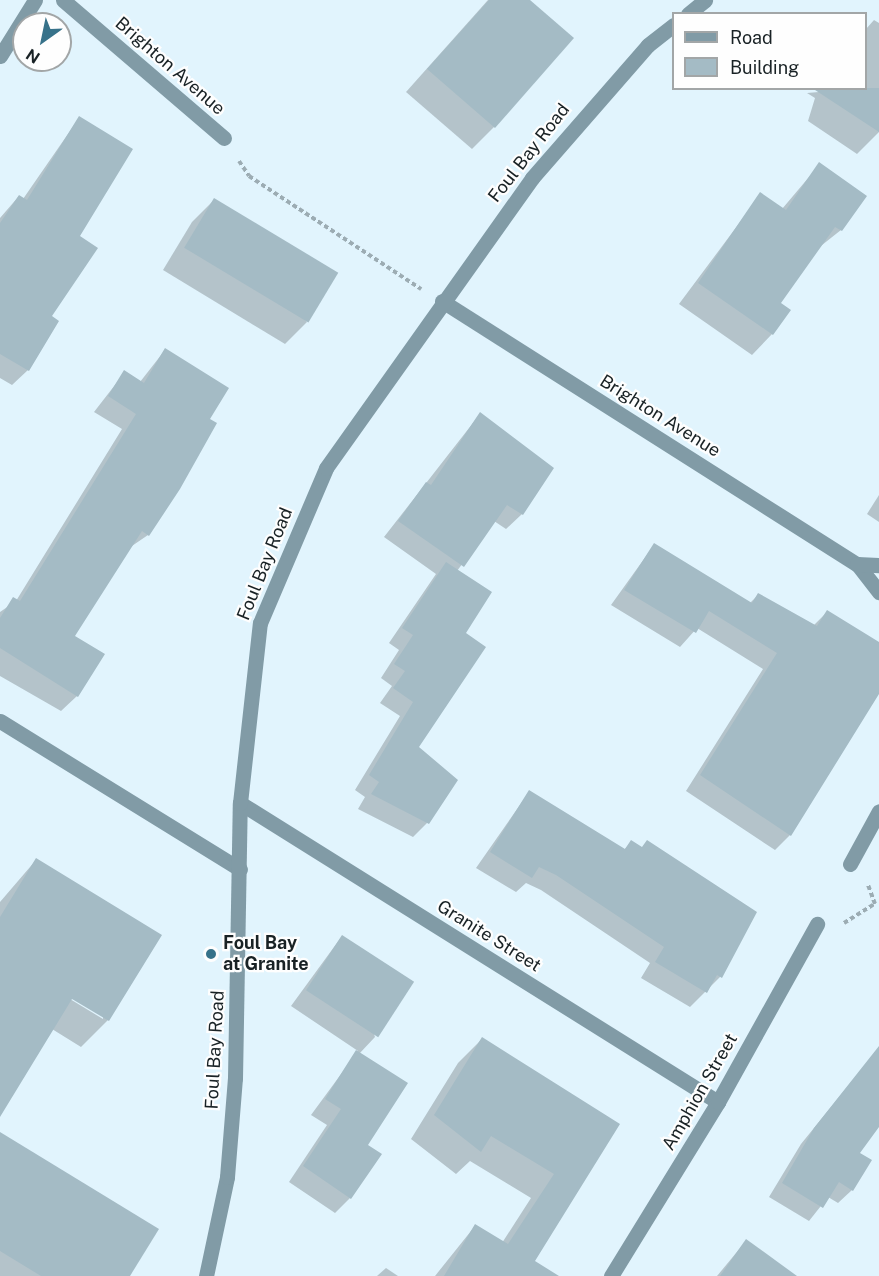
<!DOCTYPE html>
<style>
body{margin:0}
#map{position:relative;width:879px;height:1276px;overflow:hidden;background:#e1f4fd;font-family:"Public Sans",sans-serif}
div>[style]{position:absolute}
.shadow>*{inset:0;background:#0003}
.building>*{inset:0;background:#a4bbc5;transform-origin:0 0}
.path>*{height:4px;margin-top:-2px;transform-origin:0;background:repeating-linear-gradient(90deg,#9cacb3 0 4.5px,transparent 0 7.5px)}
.minor>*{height:15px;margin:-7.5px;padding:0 7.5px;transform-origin:7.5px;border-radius:7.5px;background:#819ba6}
.tertiary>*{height:15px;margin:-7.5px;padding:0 7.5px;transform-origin:7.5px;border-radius:7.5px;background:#819ba6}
.dots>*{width:16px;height:16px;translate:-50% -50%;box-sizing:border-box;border:3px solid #fefefe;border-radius:50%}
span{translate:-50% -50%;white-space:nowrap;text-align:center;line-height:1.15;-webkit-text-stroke:4.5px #fefefe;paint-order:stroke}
.street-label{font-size:18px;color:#192225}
.poi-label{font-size:18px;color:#192225;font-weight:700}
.left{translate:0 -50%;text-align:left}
.legend{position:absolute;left:672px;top:12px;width:195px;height:78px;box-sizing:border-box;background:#fefefe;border:2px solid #a2a6a7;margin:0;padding:8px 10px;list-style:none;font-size:18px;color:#192225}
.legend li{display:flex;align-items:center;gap:12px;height:30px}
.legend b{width:30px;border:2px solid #a2a6a7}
.north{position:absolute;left:12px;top:12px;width:60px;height:60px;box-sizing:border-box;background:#fefefe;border:2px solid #a2a6a7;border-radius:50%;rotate:213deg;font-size:16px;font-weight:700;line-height:24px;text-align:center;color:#192225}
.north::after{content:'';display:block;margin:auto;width:21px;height:27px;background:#37728a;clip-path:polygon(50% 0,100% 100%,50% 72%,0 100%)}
</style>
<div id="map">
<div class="shadow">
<i style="clip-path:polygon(488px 0,527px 0,494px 127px,472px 149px,406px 92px)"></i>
<i style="clip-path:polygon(874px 20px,879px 23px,879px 132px,857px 154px,808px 121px,815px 98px,807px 93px,866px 88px,866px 29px)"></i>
<i style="clip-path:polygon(79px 118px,78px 236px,28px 370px,12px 385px,0 378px,0 218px,19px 196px,23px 199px)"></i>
<i style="clip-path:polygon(820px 164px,865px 196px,841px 230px,817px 249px,779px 304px,772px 334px,752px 355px,679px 304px,761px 194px,782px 209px)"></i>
<i style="clip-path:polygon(214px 200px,307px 322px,285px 344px,163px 270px,192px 222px)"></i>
<i style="clip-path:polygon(165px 350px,208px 419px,148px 535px,129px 548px,73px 636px,77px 696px,61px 711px,0 676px,0 612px,16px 601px,122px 429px,94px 412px,125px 372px,140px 382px)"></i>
<i style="clip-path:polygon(480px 414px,522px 514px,506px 529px,494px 521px,457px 571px,464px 634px,417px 747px,427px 823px,413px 837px,358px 809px,365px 797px,355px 790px,400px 716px,380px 703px,392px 686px,381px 678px,399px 650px,389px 643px,436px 574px,384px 537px)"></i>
<i style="clip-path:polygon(879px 495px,879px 522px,867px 514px)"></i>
<i style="clip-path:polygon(654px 545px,750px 603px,758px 595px,814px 625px,827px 612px,879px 644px,879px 691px,790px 835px,775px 850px,686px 791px,763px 669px,697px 628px,680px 647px,611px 605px)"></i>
<i style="clip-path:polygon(529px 792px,624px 850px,631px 842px,755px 913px,720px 977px,690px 1007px,641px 978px,650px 963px,541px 890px,526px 883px,516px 892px,476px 868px)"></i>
<i style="clip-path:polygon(evenodd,36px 860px,108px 1020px,81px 1047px,52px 1029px,0 1114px,0 902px,36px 860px,67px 994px,103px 1015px,103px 1019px,65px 996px,67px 994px)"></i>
<i style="clip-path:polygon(342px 936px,375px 1037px,359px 1054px,366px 1145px,350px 1198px,335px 1213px,289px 1182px,327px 1125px,311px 1115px,358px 1051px,291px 1006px)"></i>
<i style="clip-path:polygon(482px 1039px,618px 1125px,525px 1276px,435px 1276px,475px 1226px,502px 1243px,531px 1198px,470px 1161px,456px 1174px,411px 1139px,458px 1063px)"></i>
<i style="clip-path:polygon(874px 1054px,879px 1058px,879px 1124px,858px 1154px,852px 1190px,838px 1203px,828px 1197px,809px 1221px,769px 1197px,801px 1144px)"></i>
<i style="clip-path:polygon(0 1134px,128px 1276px,0 1276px)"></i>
<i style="clip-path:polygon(746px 1241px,786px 1276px,717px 1276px)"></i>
<i style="clip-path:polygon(386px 1268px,398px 1276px,377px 1276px)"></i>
</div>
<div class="building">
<i style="clip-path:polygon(489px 0,530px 0,574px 38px,495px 128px,427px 69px)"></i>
<i style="clip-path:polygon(812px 88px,879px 88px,879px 132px)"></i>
<i style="clip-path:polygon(79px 116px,133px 149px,80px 236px,98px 248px,52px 316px,59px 321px,29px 371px,0 354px,0 223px,19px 195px,27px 200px)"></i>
<i style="clip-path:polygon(819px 162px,867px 196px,842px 231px,835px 227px,781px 303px,791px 310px,773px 335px,698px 283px,760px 192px,786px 210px)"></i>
<i style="left:214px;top:198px;width:145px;height:58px;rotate:31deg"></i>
<i style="clip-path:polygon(165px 348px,229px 388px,210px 419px,217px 423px,180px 489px,149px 536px,142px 531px,75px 636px,105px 654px,78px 697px,0 648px,0 618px,13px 597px,20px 601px,136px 414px,108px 396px,124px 370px,144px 383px)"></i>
<i style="clip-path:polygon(480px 412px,554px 468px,523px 515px,507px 505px,464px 567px,398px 521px,426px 482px,431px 485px)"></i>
<i style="clip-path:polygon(654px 543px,752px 603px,758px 593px,817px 626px,827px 610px,879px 642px,879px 694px,791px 836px,700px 775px,777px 653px,709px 611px,696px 633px,624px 590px)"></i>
<i style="clip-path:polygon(446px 562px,492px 592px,466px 633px,486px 647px,419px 747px,458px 780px,429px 824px,371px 794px,379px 782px,369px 775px,413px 702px,393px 688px,405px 671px,394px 664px,413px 635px,402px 628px)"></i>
<i style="clip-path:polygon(529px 790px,625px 849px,631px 840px,642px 847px,647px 840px,757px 912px,722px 978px,717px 975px,707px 993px,655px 962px,664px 947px,556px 875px,539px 867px,532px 878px,490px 852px)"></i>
<i style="clip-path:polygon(36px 858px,162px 935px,109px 1021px,72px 999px,0 1117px,0 917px)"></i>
<i style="left:342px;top:935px;width:86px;height:66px;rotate:33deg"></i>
<i style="clip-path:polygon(482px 1037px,620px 1124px,535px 1261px,559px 1276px,444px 1276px,475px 1224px,508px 1244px,554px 1174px,491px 1136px,481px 1152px,434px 1115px)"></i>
<i style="clip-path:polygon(879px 1046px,879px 1127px,860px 1153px,872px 1160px,853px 1191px,839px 1182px,823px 1208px,782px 1183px,814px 1128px)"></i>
<i style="clip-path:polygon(356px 1050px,408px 1083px,368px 1145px,382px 1154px,351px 1199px,303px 1166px,341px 1109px,325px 1099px)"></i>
<i style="clip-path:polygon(0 1132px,159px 1229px,130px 1276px,41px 1276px,0 1251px)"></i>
<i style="clip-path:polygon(746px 1239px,797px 1276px,720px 1276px)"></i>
</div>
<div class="path">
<i style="left:239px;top:161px;width:18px;rotate:56deg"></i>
<i style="left:249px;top:176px;width:206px;rotate:33.3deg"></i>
<i style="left:844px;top:923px;width:36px;rotate:-32deg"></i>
<i style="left:875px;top:904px;width:20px;rotate:-110deg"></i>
</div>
<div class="minor">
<i style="left:63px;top:0;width:212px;rotate:40.6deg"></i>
<i style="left:0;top:56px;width:66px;rotate:-58deg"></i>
<i style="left:442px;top:301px;width:491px;rotate:32.4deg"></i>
<i style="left:857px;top:564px;width:36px;rotate:52deg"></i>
<i style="left:857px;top:564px;width:22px;rotate:3deg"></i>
<i style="left:0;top:721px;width:282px;rotate:31.7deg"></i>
<i style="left:240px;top:803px;width:564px;rotate:32.03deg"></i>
<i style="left:850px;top:864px;width:60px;rotate:-61.3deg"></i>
<i style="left:611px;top:1276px;width:204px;rotate:-58.4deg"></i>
<i style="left:718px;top:1102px;width:204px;rotate:-60.9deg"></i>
</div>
<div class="tertiary">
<i style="left:688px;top:14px;width:22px;rotate:-39deg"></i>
<i style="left:206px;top:1276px;width:101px;rotate:-78deg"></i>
<i style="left:227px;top:1177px;width:99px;rotate:-85.4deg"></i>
<i style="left:235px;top:1078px;width:275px;rotate:-89deg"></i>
<i style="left:240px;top:803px;width:181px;rotate:-83.7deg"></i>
<i style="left:260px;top:623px;width:168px;rotate:-66.9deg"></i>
<i style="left:326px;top:468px;width:356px;rotate:-54.6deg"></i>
<i style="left:532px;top:178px;width:176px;rotate:-48.9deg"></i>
<i style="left:648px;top:45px;width:33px;rotate:-38deg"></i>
</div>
<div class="dots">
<i style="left:211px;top:954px;background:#37728a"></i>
</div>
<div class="street-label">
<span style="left:170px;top:66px;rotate:41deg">Brighton Avenue</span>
<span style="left:529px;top:153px;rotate:-52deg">Foul Bay Road</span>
<span style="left:660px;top:416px;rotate:32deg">Brighton Avenue</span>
<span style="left:265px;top:564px;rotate:-68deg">Foul Bay Road</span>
<span style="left:489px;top:936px;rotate:32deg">Granite Street</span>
<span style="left:215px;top:1050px;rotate:-87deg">Foul Bay Road</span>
<span style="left:700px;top:1092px;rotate:-60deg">Amphion Street</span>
</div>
<div class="poi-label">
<span class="left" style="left:223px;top:954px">Foul Bay<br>at Granite</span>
</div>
<ul class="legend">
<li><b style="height:8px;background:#819ba6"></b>Road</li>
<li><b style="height:16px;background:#a4bbc5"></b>Building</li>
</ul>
<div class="north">N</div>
</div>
